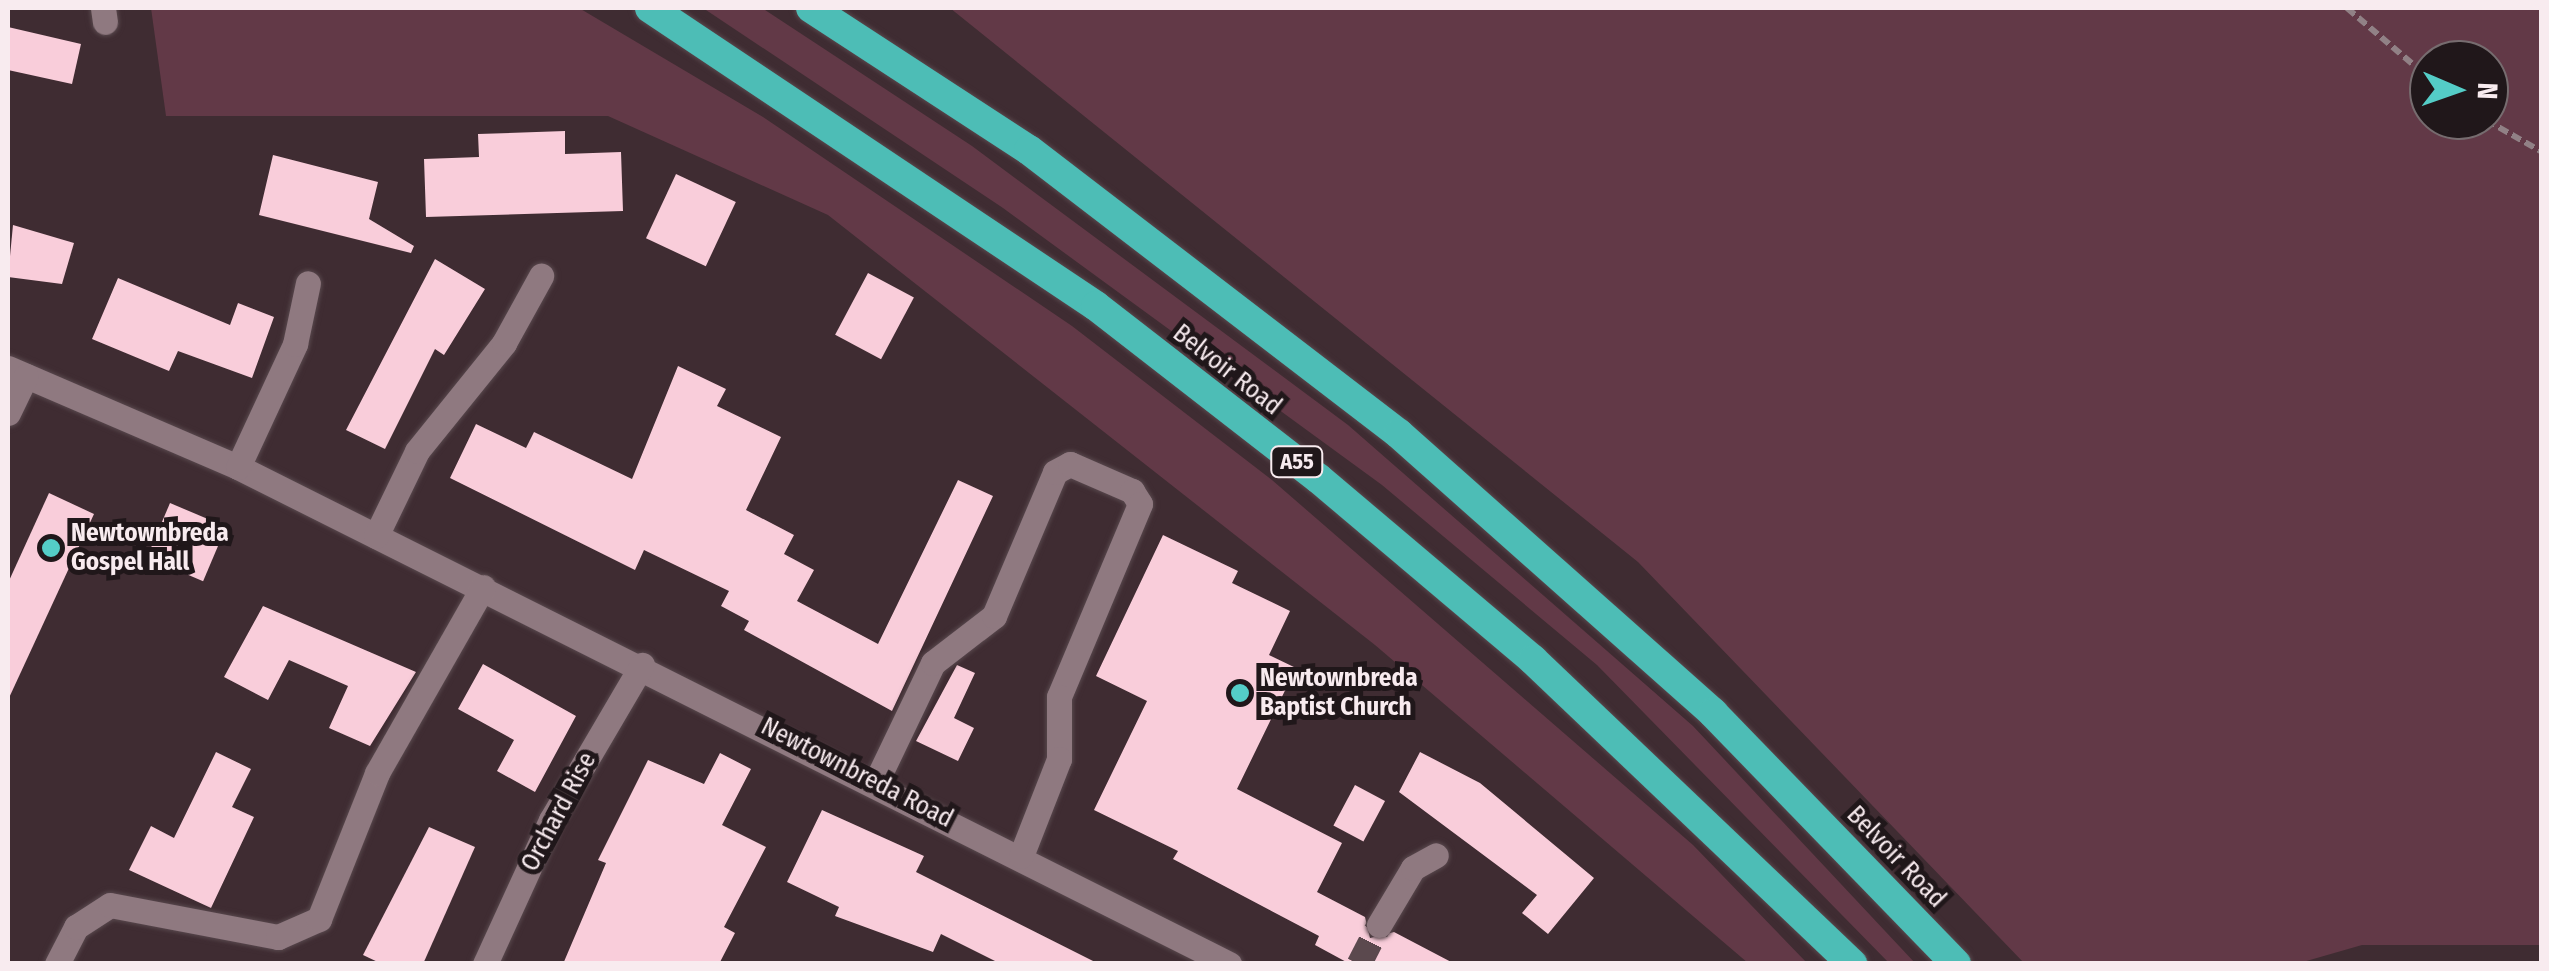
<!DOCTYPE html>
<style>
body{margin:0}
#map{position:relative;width:2549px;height:971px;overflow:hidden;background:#3f2c32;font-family:"Fira Sans Condensed",sans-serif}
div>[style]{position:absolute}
.green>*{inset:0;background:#623947}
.building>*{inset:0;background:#f9cdda;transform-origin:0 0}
.minor-tunnel>*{height:25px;margin-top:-12.5px;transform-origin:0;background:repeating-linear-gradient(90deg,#5b494e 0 25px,transparent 0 37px)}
.path>*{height:6px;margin-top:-3px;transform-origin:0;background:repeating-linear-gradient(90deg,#918186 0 10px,transparent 0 15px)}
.roads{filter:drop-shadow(0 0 2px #58484d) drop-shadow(0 0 2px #58484d)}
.minor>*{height:25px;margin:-12.5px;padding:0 12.5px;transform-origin:12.5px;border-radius:12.5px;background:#8f7980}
.highway>*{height:30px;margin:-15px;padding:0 15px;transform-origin:15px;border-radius:15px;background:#4dbdb6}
.dots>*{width:28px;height:28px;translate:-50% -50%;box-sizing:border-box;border:5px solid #20171a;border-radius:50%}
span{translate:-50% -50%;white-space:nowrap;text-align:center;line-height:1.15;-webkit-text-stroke:10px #20171a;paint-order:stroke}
.shield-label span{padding:2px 8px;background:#20171a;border:2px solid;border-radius:8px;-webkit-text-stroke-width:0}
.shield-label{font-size:22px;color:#f8ebef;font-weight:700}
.street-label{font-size:25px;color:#f8ebef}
.poi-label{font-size:25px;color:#f8ebef;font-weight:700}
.left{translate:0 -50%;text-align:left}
.frame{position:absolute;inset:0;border:10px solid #f8ebef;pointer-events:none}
.north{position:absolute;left:2409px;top:40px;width:100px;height:100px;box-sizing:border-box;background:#20171a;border:2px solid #766c6f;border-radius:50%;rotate:92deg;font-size:28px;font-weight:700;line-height:40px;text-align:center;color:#f8ebef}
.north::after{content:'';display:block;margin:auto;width:35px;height:45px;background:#54cdc7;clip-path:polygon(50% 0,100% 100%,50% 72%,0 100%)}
</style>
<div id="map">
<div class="green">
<i style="clip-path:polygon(151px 8px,579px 8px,763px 117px,1072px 326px,1272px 480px,1693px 845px,1807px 963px,1748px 963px,1375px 645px,828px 215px,608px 116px,166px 116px)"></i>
<i style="clip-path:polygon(703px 8px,762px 8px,972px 146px,1348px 425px,1693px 726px,1915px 963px,1889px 963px,1597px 665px,1382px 485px,1003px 208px)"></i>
<i style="clip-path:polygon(evenodd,950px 8px,2541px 8px,2541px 945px,2362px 945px,2296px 964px,2024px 963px,1638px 562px,950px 8px,2429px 60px,2489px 60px,2489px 120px,2429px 120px,2429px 60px)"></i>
</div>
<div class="building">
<i style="clip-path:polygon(8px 27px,81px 44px,72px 84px,8px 70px)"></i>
<i style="clip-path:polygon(565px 131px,565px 154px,621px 152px,623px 211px,426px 217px,424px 159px,479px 157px,478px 134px)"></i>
<i style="clip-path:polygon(273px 155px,378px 182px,369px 219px,414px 246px,411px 253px,259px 215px)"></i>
<i style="left:676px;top:174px;width:66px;height:71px;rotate:25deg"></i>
<i style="clip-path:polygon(13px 225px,74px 243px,62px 284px,8px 277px)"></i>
<i style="clip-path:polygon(435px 259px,485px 289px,444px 355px,435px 349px,385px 449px,346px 430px)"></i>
<i style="left:868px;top:273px;width:52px;height:70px;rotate:28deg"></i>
<i style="clip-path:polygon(118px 278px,230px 325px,238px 303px,274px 317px,252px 378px,178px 351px,169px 371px,92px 339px)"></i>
<i style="clip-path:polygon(678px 366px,726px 389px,717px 406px,781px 437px,746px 510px,794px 535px,784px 554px,814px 570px,797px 601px,878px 644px,958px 480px,993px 496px,892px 711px,744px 630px,749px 621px,721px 606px,729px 591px,644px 550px,635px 570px,450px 478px,476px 424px,526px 448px,534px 432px,632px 479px)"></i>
<i style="clip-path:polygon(49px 493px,94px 514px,8px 700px,8px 583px)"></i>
<i style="left:170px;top:503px;width:61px;height:59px;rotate:23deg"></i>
<i style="clip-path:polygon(1163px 535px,1238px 571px,1232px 583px,1290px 611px,1269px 655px,1296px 668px,1237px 789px,1342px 843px,1317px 892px,1365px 917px,1370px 938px,1394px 932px,1455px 964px,1350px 964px,1315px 945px,1319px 936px,1173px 859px,1178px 851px,1094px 810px,1147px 701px,1096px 676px)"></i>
<i style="clip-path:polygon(263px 606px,416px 672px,370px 746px,329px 728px,348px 686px,289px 660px,268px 700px,224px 677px)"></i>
<i style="clip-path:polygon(483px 664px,576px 716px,535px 792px,497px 771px,514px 740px,458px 709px)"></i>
<i style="clip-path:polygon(957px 665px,975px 673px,954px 718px,974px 728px,958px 761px,916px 741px)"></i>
<i style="clip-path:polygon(216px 752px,251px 769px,232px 807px,254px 817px,211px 908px,129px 870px,151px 826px,174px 838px)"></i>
<i style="clip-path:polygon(1420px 752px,1480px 783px,1594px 878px,1548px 934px,1522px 913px,1537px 895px,1399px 792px)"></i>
<i style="clip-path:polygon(720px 753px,751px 769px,722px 825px,766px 847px,724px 927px,735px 933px,719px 964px,563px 964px,606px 863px,598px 860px,648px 760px,704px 784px)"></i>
<i style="left:1355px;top:785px;width:34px;height:46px;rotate:28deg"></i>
<i style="clip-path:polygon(822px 810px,924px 856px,916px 872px,1099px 964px,1001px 964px,941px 934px,933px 952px,835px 916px,839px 907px,787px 882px)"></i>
<i style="clip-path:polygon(429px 827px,475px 847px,423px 964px,382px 964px,363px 955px)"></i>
</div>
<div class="minor-tunnel">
<i style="left:1359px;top:964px;width:44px;rotate:-62.9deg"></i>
</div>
<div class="path">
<i style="left:2347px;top:8px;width:108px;rotate:40.5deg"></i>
<i style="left:2486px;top:120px;width:64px;rotate:29.7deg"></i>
</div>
<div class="roads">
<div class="minor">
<i style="left:103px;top:8px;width:14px;rotate:82deg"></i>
<i style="left:8px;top:368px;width:250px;rotate:23.3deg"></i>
<i style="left:238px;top:467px;width:1109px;rotate:26.63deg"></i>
<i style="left:8px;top:413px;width:41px;rotate:-64.1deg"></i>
<i style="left:238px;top:467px;width:136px;rotate:-65.1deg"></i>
<i style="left:295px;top:344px;width:62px;rotate:-78deg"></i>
<i style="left:376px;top:536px;width:94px;rotate:-64.2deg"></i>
<i style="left:417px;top:451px;width:139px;rotate:-51.1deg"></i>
<i style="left:504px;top:343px;width:77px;rotate:-61.1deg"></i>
<i style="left:876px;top:782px;width:132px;rotate:-64.4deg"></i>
<i style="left:933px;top:663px;width:77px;rotate:-37.6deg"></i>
<i style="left:994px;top:616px;width:156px;rotate:-67deg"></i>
<i style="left:1055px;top:472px;width:17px;rotate:-28deg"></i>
<i style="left:1070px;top:464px;width:68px;rotate:23.5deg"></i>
<i style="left:1132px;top:491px;width:15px;rotate:58deg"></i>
<i style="left:1140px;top:504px;width:209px;rotate:112.8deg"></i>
<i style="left:1059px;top:697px;width:62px;rotate:90deg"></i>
<i style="left:1059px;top:759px;width:104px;rotate:111.4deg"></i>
<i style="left:1379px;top:925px;width:66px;rotate:-59.2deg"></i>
<i style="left:1413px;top:868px;width:26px;rotate:-29deg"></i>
<i style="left:57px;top:964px;width:42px;rotate:-62.8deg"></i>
<i style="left:76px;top:927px;width:40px;rotate:-32.9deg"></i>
<i style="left:110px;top:905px;width:171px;rotate:10.8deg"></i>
<i style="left:278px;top:937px;width:45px;rotate:-23.7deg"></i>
<i style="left:319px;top:919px;width:157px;rotate:-68.3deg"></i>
<i style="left:377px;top:773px;width:214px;rotate:-60.3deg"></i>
<i style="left:485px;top:964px;width:158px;rotate:-65.4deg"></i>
<i style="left:551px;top:820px;width:180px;rotate:-59.6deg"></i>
</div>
<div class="highway">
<i style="left:650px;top:8px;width:536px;rotate:33.75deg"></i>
<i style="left:1096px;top:306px;width:282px;rotate:37.8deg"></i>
<i style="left:1319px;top:479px;width:280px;rotate:40.2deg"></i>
<i style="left:1533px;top:660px;width:441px;rotate:43.6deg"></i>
<i style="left:811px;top:8px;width:260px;rotate:33.1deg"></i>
<i style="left:1029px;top:150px;width:466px;rotate:37.5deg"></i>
<i style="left:1399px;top:434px;width:420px;rotate:41.6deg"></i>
<i style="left:1713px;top:713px;width:349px;rotate:45.9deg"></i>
</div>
</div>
<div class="dots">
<i style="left:51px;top:548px;background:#54cdc7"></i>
<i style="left:1240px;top:693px;background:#54cdc7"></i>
</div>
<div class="shield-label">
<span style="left:1297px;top:462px">A55</span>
</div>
<div class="street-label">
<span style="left:1227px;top:370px;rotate:38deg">Belvoir Road</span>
<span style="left:857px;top:773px;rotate:27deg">Newtownbreda Road</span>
<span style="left:559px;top:812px;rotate:-62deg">Orchard Rise</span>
<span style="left:1896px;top:857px;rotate:46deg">Belvoir Road</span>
</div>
<div class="poi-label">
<span class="left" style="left:71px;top:548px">Newtownbreda<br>Gospel Hall</span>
<span class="left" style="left:1260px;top:693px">Newtownbreda<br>Baptist Church</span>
</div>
<div class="frame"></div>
<div class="north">N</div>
</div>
